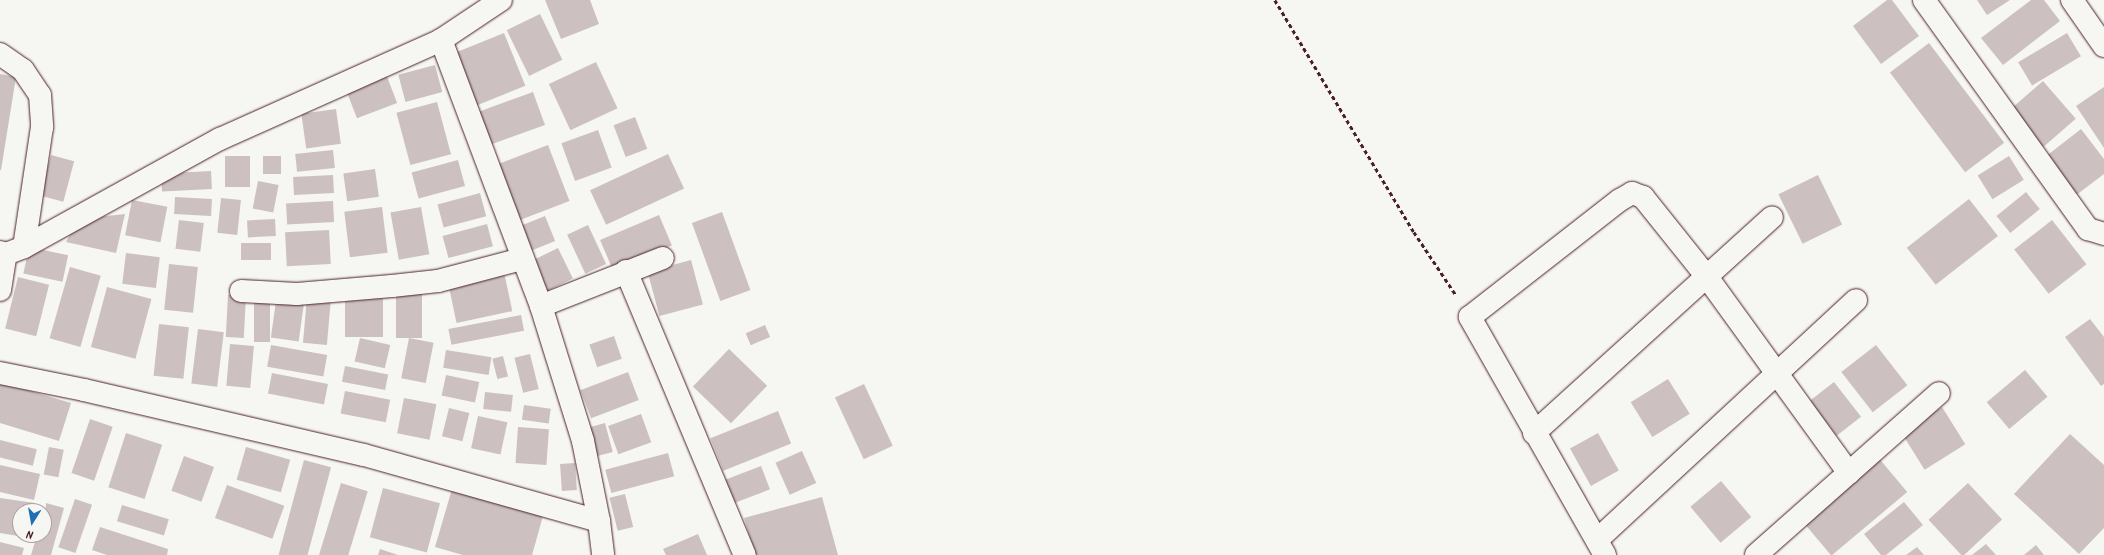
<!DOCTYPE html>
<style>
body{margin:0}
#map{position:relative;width:2104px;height:555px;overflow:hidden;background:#f6f6f2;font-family:Kalam,sans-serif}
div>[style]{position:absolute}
.building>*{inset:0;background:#ccc1c0;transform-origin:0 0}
.path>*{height:2.5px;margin-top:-1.25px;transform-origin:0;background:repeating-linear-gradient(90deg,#4a1f2b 0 4px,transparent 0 7px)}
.roads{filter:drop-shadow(0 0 1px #4a1f2b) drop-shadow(0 0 1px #4a1f2b)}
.street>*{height:22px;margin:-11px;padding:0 11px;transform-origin:11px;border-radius:11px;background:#f6f6f2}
span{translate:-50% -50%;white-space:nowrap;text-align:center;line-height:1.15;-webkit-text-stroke:3.5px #f6f6f2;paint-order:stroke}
.north{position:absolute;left:12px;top:503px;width:40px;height:40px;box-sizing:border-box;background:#f6f6f2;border:1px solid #b1a0a2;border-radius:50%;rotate:191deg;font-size:11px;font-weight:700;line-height:16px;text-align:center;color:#4a1f2b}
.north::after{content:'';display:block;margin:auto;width:14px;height:18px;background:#1f6fb2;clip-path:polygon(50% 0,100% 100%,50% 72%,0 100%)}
</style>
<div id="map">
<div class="building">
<i style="clip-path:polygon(545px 0,590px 0,599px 24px,561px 39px)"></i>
<i style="clip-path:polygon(1887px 0,1892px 0,1919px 36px,1881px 64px,1853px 26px)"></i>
<i style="clip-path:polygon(1977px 0,2010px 0,1987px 15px)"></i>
<i style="clip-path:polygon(2031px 0,2044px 0,2060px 21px,2003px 65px,1981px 38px)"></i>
<i style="left:540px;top:14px;width:51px;height:37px;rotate:64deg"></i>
<i style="left:504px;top:33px;width:57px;height:56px;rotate:68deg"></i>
<i style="left:2067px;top:33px;width:27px;height:57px;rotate:59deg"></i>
<i style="left:1929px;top:43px;width:125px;height:49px;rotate:53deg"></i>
<i style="left:596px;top:62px;width:51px;height:52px;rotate:65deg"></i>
<i style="left:435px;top:65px;width:28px;height:38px;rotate:75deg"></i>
<i style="clip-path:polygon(0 74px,16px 77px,1px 170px,0 170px)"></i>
<i style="left:386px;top:74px;width:31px;height:43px;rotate:69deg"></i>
<i style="left:2043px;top:81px;width:50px;height:45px;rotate:49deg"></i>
<i style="clip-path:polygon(2104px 87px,2104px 148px,2076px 106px)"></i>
<i style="left:533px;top:92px;width:35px;height:62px;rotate:70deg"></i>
<i style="left:437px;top:102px;width:54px;height:42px;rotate:75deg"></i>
<i style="left:336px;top:109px;width:35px;height:35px;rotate:82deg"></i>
<i style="left:635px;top:117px;width:34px;height:23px;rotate:69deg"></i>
<i style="clip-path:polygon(2081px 129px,2104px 159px,2104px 174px,2075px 196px,2045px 157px)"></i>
<i style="left:598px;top:130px;width:40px;height:39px;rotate:70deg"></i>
<i style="left:548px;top:145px;width:60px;height:58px;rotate:69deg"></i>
<i style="left:333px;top:150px;width:18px;height:38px;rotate:84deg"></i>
<i style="left:668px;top:154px;width:38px;height:86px;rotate:65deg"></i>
<i style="left:51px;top:155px;width:24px;height:42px;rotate:15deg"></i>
<i style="left:225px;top:156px;width:25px;height:31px"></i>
<i style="left:263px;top:156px;width:18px;height:18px"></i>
<i style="left:2009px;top:156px;width:28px;height:37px;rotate:58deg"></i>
<i style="left:458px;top:160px;width:27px;height:48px;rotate:75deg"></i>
<i style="left:375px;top:169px;width:28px;height:32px;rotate:82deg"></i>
<i style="left:211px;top:171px;width:18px;height:50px;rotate:87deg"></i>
<i style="left:333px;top:175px;width:18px;height:40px;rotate:87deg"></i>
<i style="left:1818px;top:175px;width:55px;height:44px;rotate:64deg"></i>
<i style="left:258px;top:181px;width:21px;height:28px;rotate:11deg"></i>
<i style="left:2026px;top:192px;width:22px;height:38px;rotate:51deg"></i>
<i style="left:480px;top:193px;width:24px;height:44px;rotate:75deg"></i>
<i style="left:175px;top:197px;width:37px;height:17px;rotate:3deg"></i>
<i style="left:221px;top:198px;width:20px;height:35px;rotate:6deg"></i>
<i style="left:1969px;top:199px;width:47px;height:79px;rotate:52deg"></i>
<i style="left:132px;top:200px;width:36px;height:36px;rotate:11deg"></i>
<i style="left:333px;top:201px;width:21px;height:47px;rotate:87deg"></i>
<i style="left:382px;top:207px;width:46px;height:38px;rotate:83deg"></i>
<i style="left:421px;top:207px;width:48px;height:31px;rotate:80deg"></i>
<i style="left:722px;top:212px;width:83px;height:32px;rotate:70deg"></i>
<i style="clip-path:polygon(125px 214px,116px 253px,66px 242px,78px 219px)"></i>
<i style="left:659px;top:215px;width:33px;height:64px;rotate:67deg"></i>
<i style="left:545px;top:216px;width:27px;height:30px;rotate:68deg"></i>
<i style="left:275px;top:219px;width:17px;height:28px;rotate:87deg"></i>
<i style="left:179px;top:220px;width:25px;height:29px;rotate:7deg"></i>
<i style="left:2052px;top:220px;width:56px;height:48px;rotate:52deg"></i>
<i style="left:487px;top:224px;width:23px;height:46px;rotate:75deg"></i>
<i style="left:588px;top:225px;width:43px;height:23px;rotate:65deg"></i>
<i style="left:329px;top:230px;width:34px;height:44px;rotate:87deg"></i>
<i style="left:241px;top:243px;width:30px;height:17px"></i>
<i style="left:29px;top:247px;width:40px;height:27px;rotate:12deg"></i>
<i style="left:558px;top:248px;width:34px;height:34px;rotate:64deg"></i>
<i style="left:126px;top:253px;width:34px;height:31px;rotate:7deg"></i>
<i style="left:691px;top:260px;width:46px;height:45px;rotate:75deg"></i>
<i style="left:169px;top:264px;width:29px;height:46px;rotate:6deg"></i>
<i style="left:70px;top:267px;width:32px;height:74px;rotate:16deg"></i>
<i style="left:504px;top:272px;width:40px;height:57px;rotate:78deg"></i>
<i style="left:18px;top:277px;width:32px;height:53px;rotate:14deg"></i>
<i style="left:107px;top:287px;width:46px;height:62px;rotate:15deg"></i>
<i style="left:396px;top:287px;width:26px;height:51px"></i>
<i style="left:345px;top:292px;width:38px;height:45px"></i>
<i style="left:254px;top:293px;width:16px;height:49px"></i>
<i style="left:277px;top:294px;width:28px;height:44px;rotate:8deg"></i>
<i style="left:228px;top:295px;width:18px;height:42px;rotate:3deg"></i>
<i style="left:307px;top:297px;width:24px;height:46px;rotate:5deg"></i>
<i style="left:521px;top:315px;width:16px;height:74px;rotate:79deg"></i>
<i style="clip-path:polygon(2090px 319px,2104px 337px,2104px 384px,2101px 386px,2065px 337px)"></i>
<i style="left:159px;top:324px;width:30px;height:52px;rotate:6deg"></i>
<i style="left:765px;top:325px;width:13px;height:21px;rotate:67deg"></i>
<i style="left:198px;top:329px;width:26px;height:55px;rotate:7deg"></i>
<i style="left:614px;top:336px;width:24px;height:26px;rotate:71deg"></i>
<i style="left:360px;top:338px;width:31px;height:24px;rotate:13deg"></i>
<i style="left:409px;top:338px;width:25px;height:41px;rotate:11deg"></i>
<i style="left:230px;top:344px;width:24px;height:42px;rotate:5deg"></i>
<i style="left:271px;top:345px;width:57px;height:22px;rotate:10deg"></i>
<i style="left:1876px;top:345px;width:51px;height:44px;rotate:52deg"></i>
<i style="left:729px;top:349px;width:53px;height:52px;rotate:44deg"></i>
<i style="left:446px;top:350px;width:46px;height:18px;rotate:9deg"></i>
<i style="left:530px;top:354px;width:36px;height:16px;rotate:76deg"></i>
<i style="left:503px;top:356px;width:21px;height:11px;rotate:76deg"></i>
<i style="left:345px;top:366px;width:44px;height:16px;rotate:11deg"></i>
<i style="left:2025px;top:370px;width:35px;height:50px;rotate:50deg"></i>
<i style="left:628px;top:372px;width:30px;height:51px;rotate:69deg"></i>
<i style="left:272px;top:373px;width:57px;height:21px;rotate:11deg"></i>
<i style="left:446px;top:375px;width:34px;height:21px;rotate:12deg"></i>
<i style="left:1668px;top:379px;width:41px;height:44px;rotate:58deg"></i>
<i style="clip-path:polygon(0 382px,71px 403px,59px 441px,0 423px)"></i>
<i style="left:1834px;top:382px;width:44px;height:31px;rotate:52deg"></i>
<i style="left:864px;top:384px;width:68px;height:32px;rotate:65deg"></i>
<i style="left:345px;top:391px;width:46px;height:23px;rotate:11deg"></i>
<i style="left:485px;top:392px;width:28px;height:17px;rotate:6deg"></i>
<i style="left:404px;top:398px;width:33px;height:36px;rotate:11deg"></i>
<i style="left:524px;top:405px;width:27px;height:15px;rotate:8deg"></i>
<i style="left:1942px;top:407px;width:44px;height:48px;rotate:58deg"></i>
<i style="left:449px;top:408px;width:21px;height:29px;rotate:14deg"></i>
<i style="left:778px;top:411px;width:35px;height:73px;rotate:68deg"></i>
<i style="left:641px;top:414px;width:30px;height:35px;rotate:70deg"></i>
<i style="left:478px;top:416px;width:30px;height:33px;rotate:12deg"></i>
<i style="left:90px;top:419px;width:24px;height:57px;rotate:19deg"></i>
<i style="left:605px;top:423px;width:30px;height:16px;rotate:75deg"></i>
<i style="left:518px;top:427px;width:31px;height:36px;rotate:4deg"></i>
<i style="left:126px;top:433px;width:38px;height:57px;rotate:18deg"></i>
<i style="left:1598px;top:433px;width:43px;height:32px;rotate:61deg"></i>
<i style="clip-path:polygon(2070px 434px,2104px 465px,2104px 528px,2079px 554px,2014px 494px)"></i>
<i style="left:0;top:440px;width:38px;height:17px;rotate:14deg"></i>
<i style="left:49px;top:447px;width:15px;height:28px;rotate:11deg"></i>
<i style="left:246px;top:447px;width:46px;height:34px;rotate:16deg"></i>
<i style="left:802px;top:451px;width:35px;height:29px;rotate:66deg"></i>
<i style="left:668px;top:453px;width:24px;height:65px;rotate:75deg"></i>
<i style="left:184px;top:456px;width:32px;height:37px;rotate:20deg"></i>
<i style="left:1877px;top:456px;width:47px;height:99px;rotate:50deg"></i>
<i style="left:304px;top:460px;width:28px;height:99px;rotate:15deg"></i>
<i style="left:575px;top:463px;width:27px;height:15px;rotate:86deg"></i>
<i style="clip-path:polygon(0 465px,40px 474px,34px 500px,0 492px)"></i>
<i style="left:761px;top:466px;width:25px;height:39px;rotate:69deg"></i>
<i style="left:1721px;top:481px;width:47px;height:40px;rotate:50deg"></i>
<i style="left:341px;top:483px;width:28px;height:75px;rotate:17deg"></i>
<i style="left:1968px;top:483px;width:50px;height:54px;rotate:47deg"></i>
<i style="left:227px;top:485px;width:61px;height:35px;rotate:20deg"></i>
<i style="left:383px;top:488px;width:59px;height:51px;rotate:15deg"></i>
<i style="clip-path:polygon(452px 489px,543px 516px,532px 555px,463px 555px,435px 547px)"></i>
<i style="left:625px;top:494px;width:34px;height:16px;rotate:76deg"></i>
<i style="clip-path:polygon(822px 497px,838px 555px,755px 555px,744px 518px)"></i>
<i style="clip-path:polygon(0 498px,35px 503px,34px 511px,20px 511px,20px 535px,31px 535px,30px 538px,0 533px)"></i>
<i style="left:75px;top:499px;width:18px;height:51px;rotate:19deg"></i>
<i style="clip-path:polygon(1904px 502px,1923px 525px,1886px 555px,1881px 555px,1864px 534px)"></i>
<i style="clip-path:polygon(46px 503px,64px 508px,51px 555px,31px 555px,37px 535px,44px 535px)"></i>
<i style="left:122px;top:505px;width:49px;height:17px;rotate:17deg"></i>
<i style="clip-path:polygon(100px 527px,168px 549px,167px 555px,107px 555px,92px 550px)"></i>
<i style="clip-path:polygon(698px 534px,707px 555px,666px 555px,663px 549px)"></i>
<i style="clip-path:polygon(0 542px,24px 548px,22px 555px,0 555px)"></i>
<i style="clip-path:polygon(1986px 544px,1996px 555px,1972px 555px)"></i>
<i style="clip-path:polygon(2036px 545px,2044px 555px,2024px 555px)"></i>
<i style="clip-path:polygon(1917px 547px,1924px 555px,1906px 555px)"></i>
<i style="clip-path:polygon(380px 549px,398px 555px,378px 555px)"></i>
</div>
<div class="path">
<i style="left:1275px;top:0;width:270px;rotate:59.1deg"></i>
<i style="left:1414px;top:232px;width:76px;rotate:56.3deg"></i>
</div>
<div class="roads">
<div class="street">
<i style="left:1924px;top:0;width:282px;rotate:54.4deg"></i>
<i style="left:2088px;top:229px;width:17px;rotate:17deg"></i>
<i style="left:2072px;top:0;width:56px;rotate:55.2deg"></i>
<i style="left:441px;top:40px;width:284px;rotate:69.4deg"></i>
<i style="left:541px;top:306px;width:141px;rotate:72.7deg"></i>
<i style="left:583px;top:441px;width:82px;rotate:78.7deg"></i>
<i style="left:599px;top:521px;width:34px;rotate:83deg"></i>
<i style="left:0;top:54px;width:28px;rotate:35deg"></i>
<i style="left:23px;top:70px;width:30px;rotate:56deg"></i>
<i style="left:40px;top:95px;width:32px;rotate:86deg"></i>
<i style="left:42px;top:127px;width:121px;rotate:98.5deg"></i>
<i style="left:0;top:252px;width:6px;rotate:18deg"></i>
<i style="left:6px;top:254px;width:19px;rotate:-21deg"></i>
<i style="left:24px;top:247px;width:224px;rotate:-28.9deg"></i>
<i style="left:220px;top:139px;width:242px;rotate:-24.1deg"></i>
<i style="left:441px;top:40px;width:72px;rotate:-33.7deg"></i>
<i style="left:626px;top:271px;width:308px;rotate:67.3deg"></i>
<i style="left:0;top:290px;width:36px;rotate:-81deg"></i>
<i style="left:241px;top:291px;width:56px;rotate:3.1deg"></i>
<i style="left:297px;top:294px;width:95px;rotate:-4.8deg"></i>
<i style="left:392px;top:286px;width:46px;rotate:-6.2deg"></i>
<i style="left:438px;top:281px;width:87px;rotate:-14.7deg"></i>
<i style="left:541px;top:306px;width:131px;rotate:-21.5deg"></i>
<i style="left:0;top:373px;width:86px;rotate:11.4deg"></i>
<i style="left:84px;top:390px;width:287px;rotate:13.1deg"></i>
<i style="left:364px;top:455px;width:244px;rotate:15.7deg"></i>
<i style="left:1534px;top:433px;width:321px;rotate:-42.2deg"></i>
<i style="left:1597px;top:540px;width:353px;rotate:-42.8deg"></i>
<i style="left:1605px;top:555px;width:274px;rotate:-119.6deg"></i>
<i style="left:1470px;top:317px;width:190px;rotate:-38deg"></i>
<i style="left:1620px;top:200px;width:14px;rotate:-30deg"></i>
<i style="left:1632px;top:193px;width:12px;rotate:20deg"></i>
<i style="left:1643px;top:197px;width:102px;rotate:51.3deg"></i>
<i style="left:1707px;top:277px;width:242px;rotate:54.1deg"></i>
<i style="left:1756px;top:555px;width:244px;rotate:-41.5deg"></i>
</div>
</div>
<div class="north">N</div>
</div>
